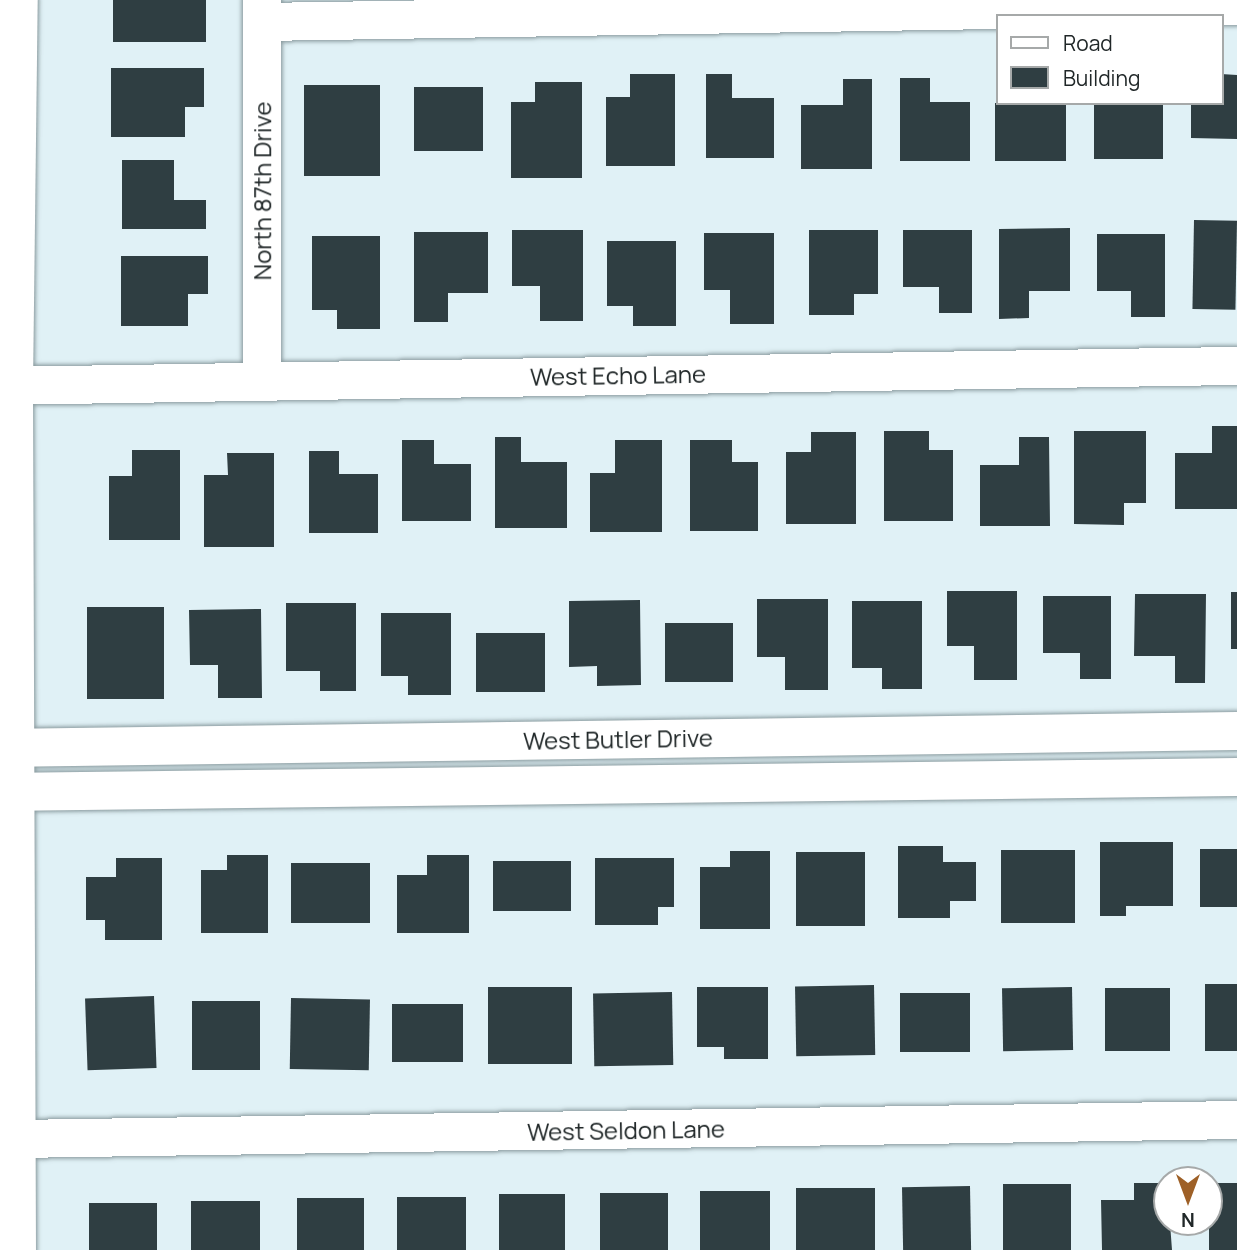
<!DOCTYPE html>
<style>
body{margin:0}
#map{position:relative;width:1237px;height:1250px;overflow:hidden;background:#e0f1f6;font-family:Manrope,sans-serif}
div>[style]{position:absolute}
.building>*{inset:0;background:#2f3e42;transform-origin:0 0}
.roads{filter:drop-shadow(0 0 2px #8a9b9f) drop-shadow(0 0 2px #8a9b9f)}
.minor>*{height:38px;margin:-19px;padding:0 19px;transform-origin:19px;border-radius:19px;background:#fff}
span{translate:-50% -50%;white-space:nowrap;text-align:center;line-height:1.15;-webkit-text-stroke:7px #fff;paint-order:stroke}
.street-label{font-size:24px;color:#202728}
.legend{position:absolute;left:996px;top:14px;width:228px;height:91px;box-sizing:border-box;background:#fff;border:2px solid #a6a9a9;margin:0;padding:9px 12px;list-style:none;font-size:21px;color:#202728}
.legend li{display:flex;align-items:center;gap:14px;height:35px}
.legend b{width:35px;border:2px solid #a6a9a9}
.north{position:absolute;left:1153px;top:1166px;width:70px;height:70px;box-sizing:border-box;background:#fff;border:2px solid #a6a9a9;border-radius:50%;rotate:180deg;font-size:19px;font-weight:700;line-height:28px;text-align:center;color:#202728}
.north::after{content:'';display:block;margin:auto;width:24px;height:32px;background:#9e6027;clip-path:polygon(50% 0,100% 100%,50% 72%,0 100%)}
</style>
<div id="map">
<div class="building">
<i style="left:113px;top:0;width:93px;height:42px"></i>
<i style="clip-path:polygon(111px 68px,204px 68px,204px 107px,185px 107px,185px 137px,111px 137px)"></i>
<i style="clip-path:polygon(630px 74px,675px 74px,675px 166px,606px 166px,606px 97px,630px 97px)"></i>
<i style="clip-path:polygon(706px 74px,732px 74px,732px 98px,774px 98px,774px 158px,706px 158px)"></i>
<i style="clip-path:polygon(1221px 74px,1237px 75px,1237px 139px,1191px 138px,1191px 103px,1221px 103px)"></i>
<i style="clip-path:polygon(900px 78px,930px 78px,930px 102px,970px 102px,970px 161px,900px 161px)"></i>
<i style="clip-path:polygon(843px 79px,872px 79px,872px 169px,801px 169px,801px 105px,843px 105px)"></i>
<i style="clip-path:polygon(535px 82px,582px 82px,582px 178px,511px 178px,511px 102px,535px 102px)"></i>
<i style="left:304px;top:85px;width:76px;height:91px"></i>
<i style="left:414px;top:87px;width:69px;height:64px"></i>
<i style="left:995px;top:103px;width:71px;height:58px"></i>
<i style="left:1094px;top:103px;width:69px;height:56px"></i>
<i style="clip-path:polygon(122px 160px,174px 160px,174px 200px,206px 200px,206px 229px,122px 229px)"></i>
<i style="left:1194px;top:220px;width:43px;height:89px;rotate:1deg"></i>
<i style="clip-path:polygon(1070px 228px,1070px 291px,1029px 291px,1029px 318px,999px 319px,999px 229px)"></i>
<i style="clip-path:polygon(512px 230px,583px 230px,583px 321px,540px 321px,540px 286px,512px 286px)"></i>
<i style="clip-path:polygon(809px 230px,878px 230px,878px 294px,854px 294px,854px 315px,809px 315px)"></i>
<i style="clip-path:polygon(903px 230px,972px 230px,972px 313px,939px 313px,939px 287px,903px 287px)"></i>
<i style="clip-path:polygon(414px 232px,488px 232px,488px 293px,448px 293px,448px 322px,414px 322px)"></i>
<i style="clip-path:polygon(704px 233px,774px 233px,774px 324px,730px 324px,730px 290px,704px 290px)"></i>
<i style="clip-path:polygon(1097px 234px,1165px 234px,1165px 317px,1131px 317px,1131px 291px,1097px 291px)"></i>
<i style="clip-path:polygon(312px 236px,380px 236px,380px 329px,337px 329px,337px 310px,312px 310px)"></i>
<i style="clip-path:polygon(607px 241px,676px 241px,676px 326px,633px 326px,633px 306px,607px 306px)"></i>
<i style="clip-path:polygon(121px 256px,208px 256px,208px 294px,188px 294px,188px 326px,121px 326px)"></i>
<i style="clip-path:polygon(1212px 426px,1237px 426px,1237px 509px,1175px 509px,1175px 453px,1212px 453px)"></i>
<i style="clip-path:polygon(884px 431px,929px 431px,929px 450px,953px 450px,953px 521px,884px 521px)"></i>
<i style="clip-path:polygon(1074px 431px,1146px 431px,1146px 503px,1124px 503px,1124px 525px,1074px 524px)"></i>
<i style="clip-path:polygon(811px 432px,856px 432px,856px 524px,786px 524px,786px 452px,811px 452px)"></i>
<i style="clip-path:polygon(495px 437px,521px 437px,521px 462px,567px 462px,567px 528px,495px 528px)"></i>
<i style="clip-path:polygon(1019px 437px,1049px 437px,1050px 526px,980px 526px,980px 465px,1019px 465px)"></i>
<i style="clip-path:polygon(402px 440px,434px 440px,434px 464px,471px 464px,471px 521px,402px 521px)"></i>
<i style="clip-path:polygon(615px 440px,662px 440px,662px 532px,590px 532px,590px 473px,615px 473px)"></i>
<i style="clip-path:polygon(690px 440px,732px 440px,732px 462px,758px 462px,758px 531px,690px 531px)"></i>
<i style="clip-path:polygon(132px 450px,180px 450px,180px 540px,109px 540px,109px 476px,132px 476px)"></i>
<i style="clip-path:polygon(309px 451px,339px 451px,339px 474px,378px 474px,378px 533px,309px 533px)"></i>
<i style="clip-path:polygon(227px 453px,274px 453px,274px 547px,204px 547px,204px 475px,228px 475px)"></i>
<i style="clip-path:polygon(947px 591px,1017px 591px,1017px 680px,974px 680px,974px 646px,947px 646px)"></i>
<i style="left:1231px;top:592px;width:6px;height:57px"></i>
<i style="clip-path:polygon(1135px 594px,1206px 594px,1205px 683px,1175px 683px,1175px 656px,1134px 656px)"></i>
<i style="clip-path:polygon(1043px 596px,1111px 596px,1111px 679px,1080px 679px,1080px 653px,1043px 653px)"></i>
<i style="clip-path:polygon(757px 599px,828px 599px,828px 690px,785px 690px,785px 657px,757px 657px)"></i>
<i style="clip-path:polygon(640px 600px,641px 685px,597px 686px,597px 666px,569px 667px,569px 601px)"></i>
<i style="clip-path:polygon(852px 601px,922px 601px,922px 689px,882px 689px,882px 668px,852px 668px)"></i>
<i style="clip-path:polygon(286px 603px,356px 603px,356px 691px,320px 691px,320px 671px,286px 671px)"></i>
<i style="left:87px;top:607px;width:77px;height:92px"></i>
<i style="clip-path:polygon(261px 609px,262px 698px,218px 698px,218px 665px,190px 665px,189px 610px)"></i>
<i style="clip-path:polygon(381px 613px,451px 613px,451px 695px,408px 695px,408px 676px,381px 676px)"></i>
<i style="left:665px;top:623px;width:68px;height:59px"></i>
<i style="left:476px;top:633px;width:69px;height:59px"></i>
<i style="clip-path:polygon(1100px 842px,1173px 842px,1173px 906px,1126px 906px,1126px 916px,1100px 916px)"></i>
<i style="clip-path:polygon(898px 846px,943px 846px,943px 862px,976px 862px,976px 901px,950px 901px,950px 918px,898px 918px)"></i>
<i style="left:1200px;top:849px;width:37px;height:58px"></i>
<i style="left:1001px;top:850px;width:74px;height:73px"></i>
<i style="clip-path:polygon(730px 851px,770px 851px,770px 929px,700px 929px,700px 867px,730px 867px)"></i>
<i style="left:796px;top:852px;width:69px;height:74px"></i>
<i style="clip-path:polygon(227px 855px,268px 855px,268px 933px,201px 933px,201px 870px,227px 870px)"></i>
<i style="clip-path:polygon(427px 855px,469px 855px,469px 933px,397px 933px,397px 875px,427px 875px)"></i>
<i style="clip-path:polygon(116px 858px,162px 858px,162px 940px,105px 940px,105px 920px,86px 920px,86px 877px,116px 877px)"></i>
<i style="clip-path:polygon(595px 858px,674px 858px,674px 907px,658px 907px,658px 925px,595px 925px)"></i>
<i style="left:493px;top:861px;width:78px;height:50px"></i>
<i style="left:291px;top:863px;width:79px;height:60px"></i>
<i style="left:1205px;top:984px;width:32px;height:67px"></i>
<i style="left:874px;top:985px;width:70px;height:79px;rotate:89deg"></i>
<i style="left:488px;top:987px;width:84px;height:77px"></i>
<i style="clip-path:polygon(697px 987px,768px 987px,768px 1059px,724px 1059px,724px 1047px,697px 1047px)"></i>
<i style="left:1072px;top:987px;width:63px;height:70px;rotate:89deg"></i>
<i style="left:1105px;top:988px;width:65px;height:63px"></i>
<i style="left:672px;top:992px;width:73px;height:79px;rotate:89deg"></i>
<i style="left:900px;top:993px;width:70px;height:59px"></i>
<i style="left:154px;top:996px;width:72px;height:69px;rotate:88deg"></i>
<i style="left:291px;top:998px;width:79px;height:71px;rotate:1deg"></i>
<i style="left:192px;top:1001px;width:68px;height:69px"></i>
<i style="left:392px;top:1004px;width:71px;height:58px"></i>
<i style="clip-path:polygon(1134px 1183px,1167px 1183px,1172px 1250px,1102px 1250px,1101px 1200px,1134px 1200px)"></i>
<i style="left:1209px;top:1183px;width:28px;height:67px"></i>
<i style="left:1003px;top:1184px;width:68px;height:66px"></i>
<i style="left:970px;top:1186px;width:64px;height:68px;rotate:89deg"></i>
<i style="left:796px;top:1188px;width:79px;height:62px"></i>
<i style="left:700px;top:1191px;width:70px;height:59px"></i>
<i style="left:600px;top:1193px;width:68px;height:57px"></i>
<i style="left:499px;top:1194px;width:66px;height:56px"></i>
<i style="left:397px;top:1197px;width:69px;height:53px"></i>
<i style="left:297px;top:1198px;width:67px;height:52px"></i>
<i style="left:191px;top:1201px;width:69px;height:49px"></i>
<i style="left:89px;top:1203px;width:68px;height:47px"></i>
</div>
<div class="roads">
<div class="minor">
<i style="left:262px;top:22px;width:975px;rotate:-0.94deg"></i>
<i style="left:262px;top:381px;width:381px;rotate:-90deg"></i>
<i style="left:0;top:386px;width:1237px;rotate:-0.93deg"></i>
<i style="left:0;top:748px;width:1237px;rotate:-0.79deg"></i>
<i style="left:0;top:792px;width:1237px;rotate:-0.69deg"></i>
<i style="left:16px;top:1139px;width:1221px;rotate:-0.89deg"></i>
<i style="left:17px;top:1250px;width:864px;rotate:-90.2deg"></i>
<i style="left:14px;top:386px;width:386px;rotate:-89.3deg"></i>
</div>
</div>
<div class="street-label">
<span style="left:262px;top:191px;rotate:-90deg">North 87th Drive</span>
<span style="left:618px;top:375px;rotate:-1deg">West Echo Lane</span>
<span style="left:618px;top:739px;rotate:-1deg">West Butler Drive</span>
<span style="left:626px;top:1130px;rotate:-1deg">West Seldon Lane</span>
</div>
<ul class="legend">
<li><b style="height:9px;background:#fff"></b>Road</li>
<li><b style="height:19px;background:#2f3e42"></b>Building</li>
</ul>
<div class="north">N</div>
</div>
